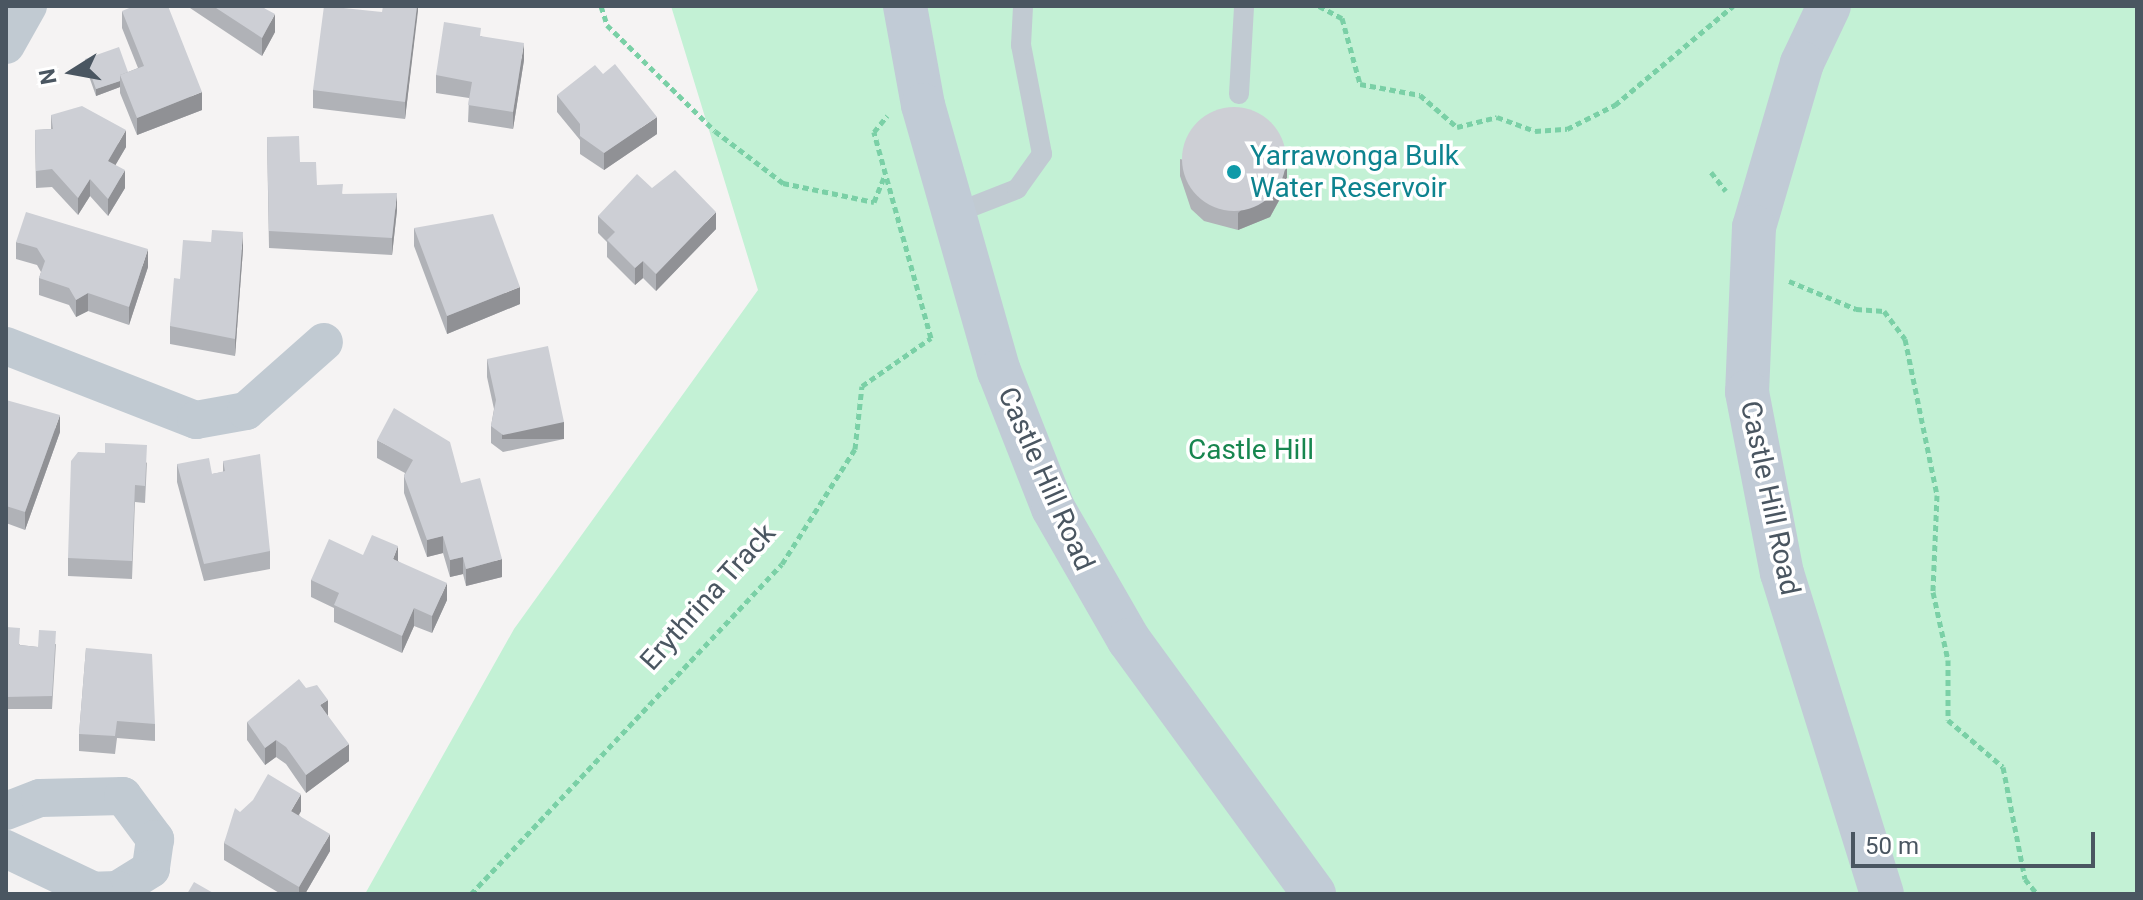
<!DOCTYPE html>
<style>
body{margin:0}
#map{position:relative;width:2143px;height:900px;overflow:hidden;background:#f5f3f3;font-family:Roboto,sans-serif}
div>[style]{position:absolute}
.green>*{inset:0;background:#c3f1d5}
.path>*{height:5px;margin-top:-2.5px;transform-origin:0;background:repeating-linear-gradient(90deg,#7ad0a6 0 6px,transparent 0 10px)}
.service>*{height:20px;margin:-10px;padding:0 10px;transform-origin:10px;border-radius:10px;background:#c1cad2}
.minor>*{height:38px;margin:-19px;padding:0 19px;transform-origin:19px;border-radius:19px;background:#c1cad2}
.secondary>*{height:44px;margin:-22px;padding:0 22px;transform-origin:22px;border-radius:22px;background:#c1cbd6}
.wall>*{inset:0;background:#b0b2b7}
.shaded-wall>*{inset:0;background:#909195;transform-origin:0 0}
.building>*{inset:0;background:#cdcfd5}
.round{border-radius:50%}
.dots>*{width:22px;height:22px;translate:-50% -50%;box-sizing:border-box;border:4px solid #fff;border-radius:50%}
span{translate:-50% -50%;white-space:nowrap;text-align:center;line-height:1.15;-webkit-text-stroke:7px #fff;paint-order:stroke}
.culture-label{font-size:28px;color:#0d838f}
.left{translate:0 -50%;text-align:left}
.park-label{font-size:28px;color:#17864f}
.street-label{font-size:28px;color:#4a5661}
.frame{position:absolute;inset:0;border:8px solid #4a5661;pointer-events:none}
.north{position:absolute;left:32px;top:32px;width:80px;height:80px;-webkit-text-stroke:6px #fff;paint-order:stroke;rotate:259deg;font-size:22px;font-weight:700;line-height:32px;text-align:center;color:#4a5661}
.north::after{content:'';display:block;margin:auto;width:28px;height:36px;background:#4a5661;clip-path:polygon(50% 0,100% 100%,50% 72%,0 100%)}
.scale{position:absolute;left:1851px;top:832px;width:244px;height:36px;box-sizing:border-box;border:4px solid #4a5661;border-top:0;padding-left:10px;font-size:24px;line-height:28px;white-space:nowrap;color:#4a5661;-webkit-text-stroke:6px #fff;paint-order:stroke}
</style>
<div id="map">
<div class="green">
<i style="clip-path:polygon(671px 6px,2137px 6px,2137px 894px,365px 894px,514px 629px,758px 290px)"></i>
</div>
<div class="path">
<i style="left:601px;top:6px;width:20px;rotate:72deg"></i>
<i style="left:607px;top:25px;width:151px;rotate:44.5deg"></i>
<i style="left:715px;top:131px;width:86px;rotate:37.4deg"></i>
<i style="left:783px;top:183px;width:93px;rotate:11.8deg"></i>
<i style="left:874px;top:202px;width:29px;rotate:-68deg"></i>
<i style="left:1319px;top:6px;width:26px;rotate:28deg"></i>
<i style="left:1342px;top:18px;width:68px;rotate:74.7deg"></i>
<i style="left:1360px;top:84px;width:61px;rotate:10.4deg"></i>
<i style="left:1420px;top:95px;width:49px;rotate:40.9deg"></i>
<i style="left:1457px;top:127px;width:41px;rotate:-14deg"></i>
<i style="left:1497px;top:117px;width:40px;rotate:20.2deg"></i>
<i style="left:1535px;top:131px;width:32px;rotate:-4deg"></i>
<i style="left:1567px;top:129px;width:54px;rotate:-26.6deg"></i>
<i style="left:1615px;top:105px;width:154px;rotate:-40deg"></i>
<i style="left:1711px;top:172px;width:24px;rotate:52deg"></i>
<i style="left:1789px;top:281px;width:73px;rotate:22.7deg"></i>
<i style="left:1856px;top:309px;width:28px;rotate:4deg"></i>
<i style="left:1884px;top:311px;width:35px;rotate:53deg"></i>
<i style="left:1905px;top:339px;width:159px;rotate:78.4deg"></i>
<i style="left:1937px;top:495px;width:97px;rotate:92.4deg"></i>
<i style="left:1933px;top:592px;width:70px;rotate:77.6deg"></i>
<i style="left:1948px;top:660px;width:60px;rotate:90deg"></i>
<i style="left:1948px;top:720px;width:72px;rotate:40.5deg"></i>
<i style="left:2003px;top:767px;width:114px;rotate:78.9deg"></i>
<i style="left:2025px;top:879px;width:19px;rotate:51deg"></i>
<i style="left:471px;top:894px;width:453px;rotate:-46.7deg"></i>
<i style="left:782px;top:564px;width:136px;rotate:-57.6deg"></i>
<i style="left:855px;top:449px;width:63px;rotate:-83.7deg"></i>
<i style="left:862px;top:386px;width:84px;rotate:-34.8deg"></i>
<i style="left:931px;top:338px;width:214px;rotate:-105.5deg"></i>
<i style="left:874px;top:132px;width:21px;rotate:-51deg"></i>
</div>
<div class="service">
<i style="left:1239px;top:94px;width:88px;rotate:-86.7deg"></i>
<i style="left:953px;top:214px;width:69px;rotate:-21.3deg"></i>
<i style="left:1017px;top:189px;width:43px;rotate:-54.5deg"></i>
<i style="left:1042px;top:154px;width:111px;rotate:-100.9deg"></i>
<i style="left:1021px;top:45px;width:39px;rotate:-87deg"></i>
</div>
<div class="minor">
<i style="left:6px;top:45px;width:45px;rotate:-60.6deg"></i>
<i style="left:6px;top:346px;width:204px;rotate:21.3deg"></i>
<i style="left:196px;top:420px;width:51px;rotate:-10.2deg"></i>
<i style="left:246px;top:411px;width:104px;rotate:-41.5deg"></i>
<i style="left:6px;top:811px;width:36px;rotate:-21deg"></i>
<i style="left:40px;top:798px;width:83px;rotate:-1.4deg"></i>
<i style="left:123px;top:796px;width:54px;rotate:53.3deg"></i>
<i style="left:155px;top:839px;width:30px;rotate:98deg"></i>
<i style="left:151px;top:869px;width:39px;rotate:148deg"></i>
<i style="left:118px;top:890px;width:24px;rotate:178deg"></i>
<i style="left:94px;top:891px;width:98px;rotate:-154.5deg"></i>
</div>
<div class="secondary">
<i style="left:905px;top:6px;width:101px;rotate:79.7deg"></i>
<i style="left:923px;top:105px;width:277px;rotate:74.1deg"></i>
<i style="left:999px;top:371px;width:147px;rotate:68.5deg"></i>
<i style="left:1053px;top:508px;width:152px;rotate:60.1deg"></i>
<i style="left:1129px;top:640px;width:314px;rotate:53.9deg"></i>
<i style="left:1829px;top:6px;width:63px;rotate:115.3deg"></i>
<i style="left:1802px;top:63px;width:171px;rotate:106.3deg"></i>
<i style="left:1754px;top:227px;width:165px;rotate:92.4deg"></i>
<i style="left:1747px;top:392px;width:184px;rotate:79.1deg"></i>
<i style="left:1782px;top:573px;width:336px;rotate:72.7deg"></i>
</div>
<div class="wall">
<i style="clip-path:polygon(187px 6px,265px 6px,264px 9px,275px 32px,262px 56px)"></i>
<i style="clip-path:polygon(418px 6px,405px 119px,313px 108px,313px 90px,382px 12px)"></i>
<i style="clip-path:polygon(122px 11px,202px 110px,137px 135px,120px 93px,120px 87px,96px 96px,85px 65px,85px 59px,128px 72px,138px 68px,122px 28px)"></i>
<i style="clip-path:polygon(481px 36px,524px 60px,513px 129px,468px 122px,469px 98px,436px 93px,436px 75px)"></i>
<i style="clip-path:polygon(557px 95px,657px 134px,604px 170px,580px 154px,580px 140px,557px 112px)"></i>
<i style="clip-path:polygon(51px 115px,126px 147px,115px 165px,125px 188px,108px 216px,90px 196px,78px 215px,52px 187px,36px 188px,35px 130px,51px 129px)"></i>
<i style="clip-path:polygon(267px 137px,300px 162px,317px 185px,343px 194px,397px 210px,392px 255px,269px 248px)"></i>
<i style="clip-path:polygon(1180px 159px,1287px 186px,1270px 217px,1238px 230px,1204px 221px,1191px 209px,1180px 176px)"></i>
<i style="clip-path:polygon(652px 188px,716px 229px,656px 291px,643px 278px,635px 285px,607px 257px,607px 242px,598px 233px,598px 216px)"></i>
<i style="clip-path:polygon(414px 228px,520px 304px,447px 334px,414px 246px)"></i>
<i style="clip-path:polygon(16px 242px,148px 267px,129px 325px,88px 311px,76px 317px,69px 305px,39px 295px,39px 278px,41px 272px,37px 265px,16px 259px)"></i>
<i style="clip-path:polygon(243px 249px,235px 356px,170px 344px,170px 326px,180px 279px)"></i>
<i style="clip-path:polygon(487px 359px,564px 439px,503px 452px,491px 443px,491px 426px,494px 409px,487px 377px)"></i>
<i style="clip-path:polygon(6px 400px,60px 432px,25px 530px,6px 523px)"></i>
<i style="clip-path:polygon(377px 440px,461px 483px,502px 577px,466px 586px,463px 574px,450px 577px,443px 553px,427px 557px,404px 493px,404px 476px,405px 473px,377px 458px)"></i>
<i style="clip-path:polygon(223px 461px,270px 551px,270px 569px,204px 581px,177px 482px,177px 464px,212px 474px,223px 472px)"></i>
<i style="clip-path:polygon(147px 462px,145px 503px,135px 502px,132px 579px,68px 576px,68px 558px)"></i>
<i style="clip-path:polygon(363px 555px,398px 561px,447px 600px,432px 633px,414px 626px,402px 653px,334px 622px,334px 608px,311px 597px,311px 580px)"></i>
<i style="clip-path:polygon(6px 627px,20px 645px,38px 647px,56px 644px,52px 709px,6px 709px)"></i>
<i style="clip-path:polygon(86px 648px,155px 724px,155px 741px,117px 738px,115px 754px,79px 751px,79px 734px)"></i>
<i style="clip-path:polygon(328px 716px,349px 761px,306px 793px,286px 764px,276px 757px,265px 765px,247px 740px,247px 722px)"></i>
<i style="clip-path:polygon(301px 811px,299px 815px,330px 851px,305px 894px,281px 894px,224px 860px,224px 843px,240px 812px)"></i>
</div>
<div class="shaded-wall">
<i style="clip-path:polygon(417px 6px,418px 6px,418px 11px,405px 119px,405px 102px)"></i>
<i style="clip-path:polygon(275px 14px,275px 32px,262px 56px,262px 38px)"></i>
<i style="clip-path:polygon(524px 43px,524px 60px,513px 129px,513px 112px)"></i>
<i style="clip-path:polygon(120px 81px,120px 87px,96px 96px,96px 89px)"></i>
<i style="clip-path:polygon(202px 92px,202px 110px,137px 135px,137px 118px)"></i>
<i style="clip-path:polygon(657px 117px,657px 134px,604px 170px,604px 153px)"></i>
<i style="clip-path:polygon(126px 130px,126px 147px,108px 178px,108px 161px)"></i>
<i style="clip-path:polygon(1287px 168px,1287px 186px,1270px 217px,1238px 230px,1238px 213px)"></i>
<i style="clip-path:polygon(125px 170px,125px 188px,108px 216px,108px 199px)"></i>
<i style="clip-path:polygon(90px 179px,90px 196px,78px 215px,78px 198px)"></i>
<i style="clip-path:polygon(397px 193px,397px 210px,392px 255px,392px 238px)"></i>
<i style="clip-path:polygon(716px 212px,716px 229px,656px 291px,656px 274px)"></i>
<i style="clip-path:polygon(243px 232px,243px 249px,235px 356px,235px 339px)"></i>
<i style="clip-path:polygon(148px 249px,148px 267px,129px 325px,129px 307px)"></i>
<i style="clip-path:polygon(643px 261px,643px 278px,635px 285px,635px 268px)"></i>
<i style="clip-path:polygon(520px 287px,520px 304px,447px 334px,447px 316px)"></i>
<i style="clip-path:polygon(88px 293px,88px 311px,76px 317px,76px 300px)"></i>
<i style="clip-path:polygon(60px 415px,60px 432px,25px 530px,25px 512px)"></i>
<i style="left:564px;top:422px;width:17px;height:62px;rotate:90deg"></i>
<i style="clip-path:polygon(443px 536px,443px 553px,427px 557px,427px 540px)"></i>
<i style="clip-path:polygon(398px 546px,398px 563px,393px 559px)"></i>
<i style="clip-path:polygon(463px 557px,463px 574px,450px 577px,450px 560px)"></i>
<i style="clip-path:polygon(502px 559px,502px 577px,466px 586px,466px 569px)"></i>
<i style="clip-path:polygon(447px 583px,447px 600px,432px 633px,432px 616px)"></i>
<i style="clip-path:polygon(414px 608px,414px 626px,402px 653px,402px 636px)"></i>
<i style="clip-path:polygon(328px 700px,328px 717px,320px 705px)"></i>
<i style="clip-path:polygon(276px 740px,276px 757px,265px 765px,265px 748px)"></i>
<i style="clip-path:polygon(349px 744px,349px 761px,306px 793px,306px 775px)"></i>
<i style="clip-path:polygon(301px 794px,301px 811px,291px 828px,291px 811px)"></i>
<i style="clip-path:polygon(330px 834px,330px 851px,305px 894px,299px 894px,299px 887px)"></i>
</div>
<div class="building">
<i style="clip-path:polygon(134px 6px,168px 6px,202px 92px,137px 118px,120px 75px,144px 66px,122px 11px)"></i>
<i style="clip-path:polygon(213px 6px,262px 6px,262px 7px,275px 14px,262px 38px)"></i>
<i style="clip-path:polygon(324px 6px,382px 12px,383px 6px,417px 6px,405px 102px,313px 90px)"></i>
<i style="clip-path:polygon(444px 22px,481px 28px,480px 36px,524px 43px,513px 112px,468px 105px,472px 82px,436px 75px)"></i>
<i style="clip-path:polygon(119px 47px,128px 72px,120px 75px,120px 81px,96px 89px,85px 59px)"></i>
<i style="clip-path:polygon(615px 64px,657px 117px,604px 153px,580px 136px,580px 124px,557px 95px,595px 65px,603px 74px)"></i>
<i style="clip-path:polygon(82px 106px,126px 130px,108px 161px,125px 170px,108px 199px,90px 179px,78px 198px,52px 169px,36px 171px,35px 130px,53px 129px,51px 115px)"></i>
<i class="round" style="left:1182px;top:107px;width:104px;height:104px"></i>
<i style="clip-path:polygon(299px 136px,300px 162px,316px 162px,317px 185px,343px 184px,342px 194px,397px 193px,392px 238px,269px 231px,267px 137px)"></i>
<i style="clip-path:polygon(675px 170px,716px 212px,656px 274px,643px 261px,635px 268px,607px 240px,615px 232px,598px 216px,637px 174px,652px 188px)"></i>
<i style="clip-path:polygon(26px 212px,148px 249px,129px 307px,88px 293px,76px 300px,69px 288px,39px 278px,45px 261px,37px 248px,16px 242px)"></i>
<i style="clip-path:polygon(493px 214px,520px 287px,447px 316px,414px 228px)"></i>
<i style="clip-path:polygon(212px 230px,243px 232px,235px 339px,170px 326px,174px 278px,180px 279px,183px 240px,211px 242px)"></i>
<i style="clip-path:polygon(548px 346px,564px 422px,503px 435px,491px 426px,496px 400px,487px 359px)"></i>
<i style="clip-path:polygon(6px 400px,60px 415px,25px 512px,6px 506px)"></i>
<i style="clip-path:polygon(394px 408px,450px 442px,461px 483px,480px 478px,502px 559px,466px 569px,463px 557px,450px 560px,443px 536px,427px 540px,404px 476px,413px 460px,377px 440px)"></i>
<i style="clip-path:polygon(105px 443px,147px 445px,145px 486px,135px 485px,132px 561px,68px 558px,71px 461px,78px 452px,105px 453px)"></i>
<i style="clip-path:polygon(260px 454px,270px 551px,204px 564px,177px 464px,209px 458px,212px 474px,225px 471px,223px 461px)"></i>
<i style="clip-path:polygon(372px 535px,398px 546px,393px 559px,447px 583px,432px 616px,414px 608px,402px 636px,334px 605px,339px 593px,311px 580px,329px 539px,363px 555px)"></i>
<i style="clip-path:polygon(6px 627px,20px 628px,19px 645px,38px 647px,39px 630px,56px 631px,52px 696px,6px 697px)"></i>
<i style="clip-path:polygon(86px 648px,152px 654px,155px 724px,117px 721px,115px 736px,79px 734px)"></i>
<i style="clip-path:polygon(299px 679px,306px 688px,317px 685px,328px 700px,320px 705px,349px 744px,306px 775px,286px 747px,276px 740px,265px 748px,247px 722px)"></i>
<i style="clip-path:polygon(268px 774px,301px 794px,291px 811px,330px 834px,299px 887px,224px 843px,235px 808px,240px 812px,253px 800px)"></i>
<i style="clip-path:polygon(194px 882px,215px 894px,187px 894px)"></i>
</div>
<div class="dots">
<i style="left:1234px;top:172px;background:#0f9aa8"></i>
</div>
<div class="culture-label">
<span class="left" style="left:1250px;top:172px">Yarrawonga Bulk<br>Water Reservoir</span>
</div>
<div class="park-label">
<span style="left:1251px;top:450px">Castle Hill</span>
</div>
<div class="street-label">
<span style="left:1046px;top:479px;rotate:66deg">Castle Hill Road</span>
<span style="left:1770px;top:498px;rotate:78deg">Castle Hill Road</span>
<span style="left:708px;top:597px;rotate:-48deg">Erythrina Track</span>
</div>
<div class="frame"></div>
<div class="north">N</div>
<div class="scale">50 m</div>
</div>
